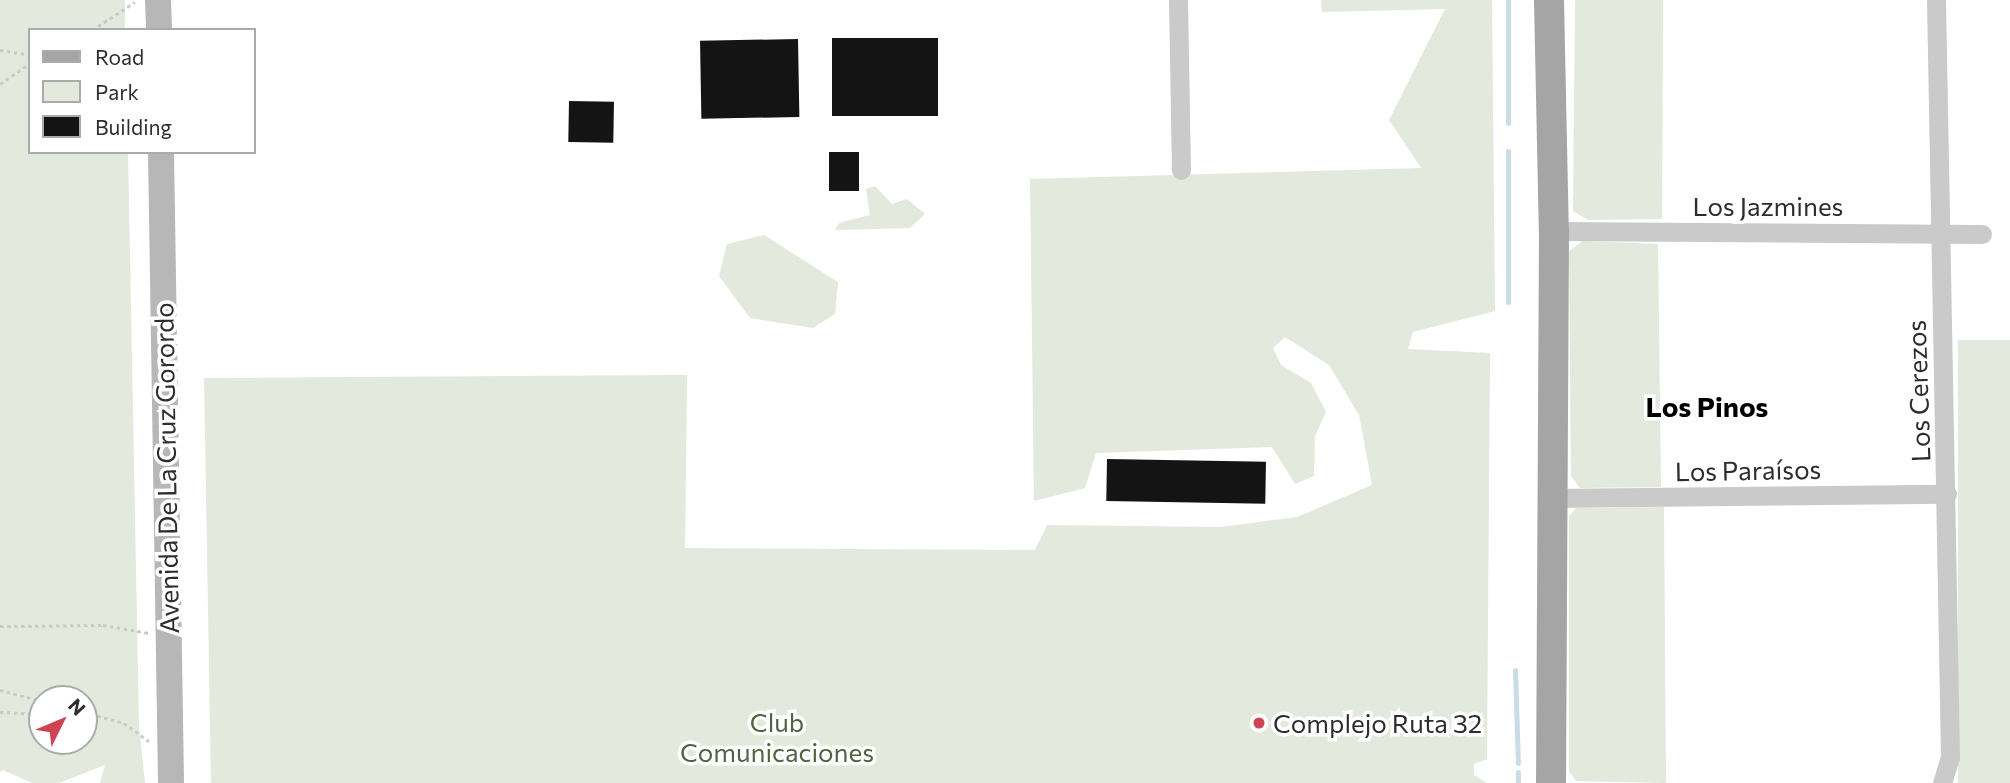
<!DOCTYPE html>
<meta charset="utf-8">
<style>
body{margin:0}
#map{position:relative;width:2010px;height:783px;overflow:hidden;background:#fff;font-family:Commissioner,sans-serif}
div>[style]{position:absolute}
.green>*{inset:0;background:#e3e9dc;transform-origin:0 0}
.stream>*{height:5px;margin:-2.5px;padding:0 2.5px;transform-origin:2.5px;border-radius:2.5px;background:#cadde7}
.building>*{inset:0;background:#141414;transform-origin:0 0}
.path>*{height:2.5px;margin-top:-1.25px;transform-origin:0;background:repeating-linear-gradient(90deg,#cacaca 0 3.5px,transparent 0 7px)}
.minor>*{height:19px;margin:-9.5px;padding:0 9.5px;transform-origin:9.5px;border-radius:9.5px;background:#cacaca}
.secondary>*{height:26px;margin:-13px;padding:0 13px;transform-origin:13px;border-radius:13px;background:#b7b7b7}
.primary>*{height:30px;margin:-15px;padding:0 15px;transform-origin:15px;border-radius:15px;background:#a5a5a5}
.dots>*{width:19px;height:19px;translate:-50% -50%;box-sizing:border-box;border:4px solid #fff;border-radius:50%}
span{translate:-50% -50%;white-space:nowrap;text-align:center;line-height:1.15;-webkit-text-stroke:7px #fff;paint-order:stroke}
.street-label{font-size:26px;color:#2d2d2d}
.park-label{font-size:26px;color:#526340}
.poi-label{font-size:26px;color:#2d2d2d}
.left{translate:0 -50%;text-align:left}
.neighbourhood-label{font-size:28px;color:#000;font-weight:700}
.legend{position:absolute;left:28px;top:28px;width:228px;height:126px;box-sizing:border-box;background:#fff;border:2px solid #ababab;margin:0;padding:9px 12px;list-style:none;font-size:21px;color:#2d2d2d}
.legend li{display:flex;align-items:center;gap:14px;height:35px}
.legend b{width:35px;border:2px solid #ababab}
.north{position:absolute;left:28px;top:685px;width:70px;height:70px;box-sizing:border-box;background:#fff;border:2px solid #ababab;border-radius:50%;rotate:47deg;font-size:19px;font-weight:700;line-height:28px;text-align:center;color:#2d2d2d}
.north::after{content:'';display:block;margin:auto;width:24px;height:32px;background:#d04353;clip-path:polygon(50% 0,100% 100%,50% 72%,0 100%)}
</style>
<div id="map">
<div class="green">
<i style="clip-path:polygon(evenodd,0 0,125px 0,125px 30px,30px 30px,30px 152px,128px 152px,139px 726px,145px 783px,100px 783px,105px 765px,59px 783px,32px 783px,3px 770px,0 772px,0 0,42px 699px,84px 699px,84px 741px,42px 741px,42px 699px)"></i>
<i style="clip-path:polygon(1321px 0,1492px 0,1495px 311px,1413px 332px,1408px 349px,1490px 353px,1487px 759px,1474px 764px,1474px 775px,1487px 783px,211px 783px,204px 378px,687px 375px,685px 548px,1035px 550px,1047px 525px,1220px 527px,1297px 517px,1372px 485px,1359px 415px,1329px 365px,1285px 337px,1273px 348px,1281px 365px,1311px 383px,1326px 412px,1315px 436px,1314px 476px,1295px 484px,1272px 447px,1096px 453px,1085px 488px,1034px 501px,1030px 179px,1421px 168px,1389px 120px,1445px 9px,1322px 12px)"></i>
<i style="clip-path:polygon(1575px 0,1663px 0,1662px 219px,1588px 220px,1573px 211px)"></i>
<i style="clip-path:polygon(875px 186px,892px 204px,907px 199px,925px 214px,910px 228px,835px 230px,839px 223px,870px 215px,866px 189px)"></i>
<i style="clip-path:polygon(764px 235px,838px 282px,835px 314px,813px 328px,750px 318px,719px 276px,727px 244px)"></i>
<i style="clip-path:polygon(1583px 241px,1658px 244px,1661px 487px,1580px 488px,1571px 476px,1569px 251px)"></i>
<i style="left:2010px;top:340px;width:443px;height:52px;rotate:90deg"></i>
<i style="clip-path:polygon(1664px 507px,1666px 783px,1576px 781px,1569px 771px,1569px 516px,1576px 508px)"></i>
</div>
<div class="stream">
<i style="left:1508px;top:0;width:123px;rotate:90deg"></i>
<i style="left:1508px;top:302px;width:151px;rotate:-90deg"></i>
<i style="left:1515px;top:670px;width:93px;rotate:88.2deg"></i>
<i style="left:1518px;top:783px;width:11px;rotate:-90deg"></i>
</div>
<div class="building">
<i style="left:832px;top:38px;width:106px;height:78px"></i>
<i style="left:798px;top:39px;width:78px;height:98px;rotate:89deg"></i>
<i style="left:569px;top:101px;width:45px;height:41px;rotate:1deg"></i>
<i style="left:829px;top:152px;width:30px;height:39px"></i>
<i style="left:1107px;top:459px;width:159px;height:42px;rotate:1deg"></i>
</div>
<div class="path">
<i style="left:92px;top:30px;width:51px;rotate:-33.1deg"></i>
<i style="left:0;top:50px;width:30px;rotate:9deg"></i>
<i style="left:0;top:84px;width:37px;rotate:-35deg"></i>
<i style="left:0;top:626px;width:103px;rotate:-0.6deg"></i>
<i style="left:103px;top:625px;width:47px;rotate:9.9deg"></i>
<i style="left:0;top:690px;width:43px;rotate:14.7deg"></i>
<i style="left:0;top:712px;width:42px;rotate:2.7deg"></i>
<i style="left:84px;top:712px;width:41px;rotate:15.4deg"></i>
<i style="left:124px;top:723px;width:31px;rotate:36deg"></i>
<i style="left:84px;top:716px;width:11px"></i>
</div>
<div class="minor">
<i style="left:1178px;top:0;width:170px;rotate:89deg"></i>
<i style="left:1936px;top:0;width:757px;rotate:88.94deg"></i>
<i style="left:1950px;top:757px;width:27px;rotate:107deg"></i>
<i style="left:1554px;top:231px;width:428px;rotate:0.4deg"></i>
<i style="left:1550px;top:498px;width:397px;rotate:-0.6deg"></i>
</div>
<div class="secondary">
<i style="left:158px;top:0;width:30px;rotate:88deg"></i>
<i style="left:161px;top:152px;width:631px;rotate:89.09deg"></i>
</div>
<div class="primary">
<i style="left:1549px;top:0;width:231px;rotate:88.8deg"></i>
<i style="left:1554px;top:231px;width:552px;rotate:90.31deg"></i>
</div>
<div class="dots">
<i style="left:1259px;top:723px;background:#d04353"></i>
</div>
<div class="street-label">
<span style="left:1768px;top:206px">Los Jazmines</span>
<span style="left:1918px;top:391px;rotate:-92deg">Los Cerezos</span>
<span style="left:166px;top:468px;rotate:-91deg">Avenida De La Cruz Gorordo</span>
<span style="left:1748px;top:470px;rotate:-1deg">Los Paraísos</span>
</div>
<div class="park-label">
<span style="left:777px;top:737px">Club<br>Comunicaciones</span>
</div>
<div class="poi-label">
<span class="left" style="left:1273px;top:723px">Complejo Ruta 32</span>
</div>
<div class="neighbourhood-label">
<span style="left:1707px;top:406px">Los Pinos</span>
</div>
<ul class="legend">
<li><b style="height:9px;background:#a5a5a5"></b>Road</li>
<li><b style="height:19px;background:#e3e9dc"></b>Park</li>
<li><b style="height:19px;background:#141414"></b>Building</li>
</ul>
<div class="north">N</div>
</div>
